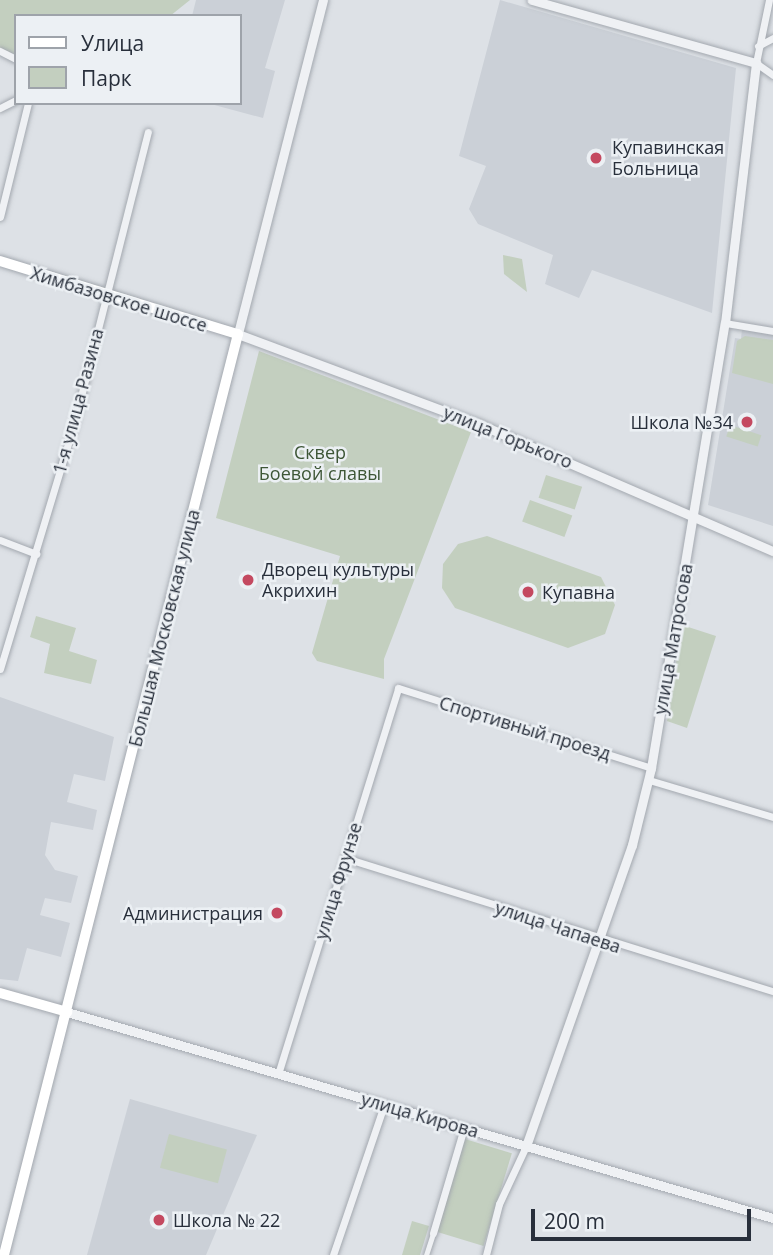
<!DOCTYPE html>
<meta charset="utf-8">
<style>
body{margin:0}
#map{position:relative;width:773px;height:1255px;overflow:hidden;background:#dde1e6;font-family:"Open Sans",sans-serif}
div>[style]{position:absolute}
.built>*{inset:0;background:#cbd0d7}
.green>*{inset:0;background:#c3cfbf;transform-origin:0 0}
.roads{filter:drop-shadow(0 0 2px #a3a8af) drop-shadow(0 0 2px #a3a8af)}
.pedestrian>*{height:5px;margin:-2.5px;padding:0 2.5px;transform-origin:2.5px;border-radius:2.5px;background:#eff1f4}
.minor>*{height:7px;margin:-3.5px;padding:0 3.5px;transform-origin:3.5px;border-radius:3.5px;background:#eff1f4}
.tertiary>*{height:9px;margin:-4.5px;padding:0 4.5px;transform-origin:4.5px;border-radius:4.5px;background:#eff1f4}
.secondary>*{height:10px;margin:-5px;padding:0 5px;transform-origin:5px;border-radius:5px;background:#fff}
.dots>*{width:19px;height:19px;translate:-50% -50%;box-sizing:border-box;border:4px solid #ecf0f4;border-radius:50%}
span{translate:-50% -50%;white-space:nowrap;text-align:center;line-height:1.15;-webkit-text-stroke:5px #ecf0f4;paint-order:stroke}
.poi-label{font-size:18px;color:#282f3b}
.left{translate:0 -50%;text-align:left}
.right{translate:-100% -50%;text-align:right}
.street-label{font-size:18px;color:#282f3b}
.park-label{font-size:18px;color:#3d5636}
.legend{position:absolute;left:14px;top:14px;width:228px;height:91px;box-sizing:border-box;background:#ecf0f4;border:2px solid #9ea3aa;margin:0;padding:9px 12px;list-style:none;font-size:21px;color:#282f3b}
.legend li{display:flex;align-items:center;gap:14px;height:35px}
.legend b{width:35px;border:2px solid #9ea3aa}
.scale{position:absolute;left:531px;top:1209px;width:220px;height:32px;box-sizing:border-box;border:4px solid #282f3b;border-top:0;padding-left:9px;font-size:21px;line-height:24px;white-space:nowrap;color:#282f3b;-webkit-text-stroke:5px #ecf0f4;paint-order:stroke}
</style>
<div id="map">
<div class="built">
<i style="clip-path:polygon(196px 0,285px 0,265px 68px,275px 71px,263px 118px,207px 103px,240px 103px,240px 16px,192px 16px)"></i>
<i style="clip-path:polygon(500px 0,736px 68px,712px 313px,592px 270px,579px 298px,545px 284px,553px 255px,478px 224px,469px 209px,486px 166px,459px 156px)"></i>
<i style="clip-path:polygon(742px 328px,773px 333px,773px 526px,708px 505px,735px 338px,741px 339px)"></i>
<i style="clip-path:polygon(0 697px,114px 737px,105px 781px,74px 774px,67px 802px,97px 810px,93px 830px,51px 822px,45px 855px,55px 870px,78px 876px,71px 903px,45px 898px,40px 915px,70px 923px,61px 957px,27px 948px,18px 981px,0 979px)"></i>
<i style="clip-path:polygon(130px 1099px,257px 1135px,206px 1255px,87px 1255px)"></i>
</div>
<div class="green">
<i style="clip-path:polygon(0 0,190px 0,170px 16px,16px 16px,16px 55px,0 48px)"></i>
<i style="clip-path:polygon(503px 255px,522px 259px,527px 292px,504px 274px)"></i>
<i style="clip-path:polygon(745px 336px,773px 340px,773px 384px,732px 373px,737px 341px)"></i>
<i style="clip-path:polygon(259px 351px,471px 432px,384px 659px,384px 679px,317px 661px,312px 653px,340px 556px,216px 518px)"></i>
<i style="left:730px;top:425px;width:33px;height:12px;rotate:18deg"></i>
<i style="left:546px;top:475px;width:38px;height:24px;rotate:18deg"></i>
<i style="left:530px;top:500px;width:45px;height:23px;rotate:20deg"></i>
<i style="clip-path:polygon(487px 536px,601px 577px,615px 605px,605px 634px,568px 648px,455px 608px,442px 588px,443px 564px,458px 544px)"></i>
<i style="clip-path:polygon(36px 616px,76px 628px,69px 651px,97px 660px,91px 684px,44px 673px,50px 644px,30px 637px)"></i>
<i style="clip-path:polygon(682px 625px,716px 636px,687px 728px,667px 721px)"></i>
<i style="left:169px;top:1134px;width:60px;height:35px;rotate:15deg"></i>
<i style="left:465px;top:1139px;width:49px;height:97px;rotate:17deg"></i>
<i style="clip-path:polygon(412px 1221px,429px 1226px,420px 1255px,402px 1255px)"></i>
</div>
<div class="roads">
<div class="pedestrian">
<i style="left:426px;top:1255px;width:23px;rotate:-72deg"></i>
</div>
<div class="minor">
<i style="left:769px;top:0;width:64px;rotate:101.7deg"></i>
<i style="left:756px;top:63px;width:21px;rotate:35deg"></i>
<i style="left:758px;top:46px;width:17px;rotate:-28deg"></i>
<i style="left:0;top:51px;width:18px;rotate:27deg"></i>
<i style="left:0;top:108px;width:18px;rotate:-27deg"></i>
<i style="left:0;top:217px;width:117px;rotate:-76.2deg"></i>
<i style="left:725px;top:323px;width:49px;rotate:9.5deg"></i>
<i style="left:0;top:540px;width:39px;rotate:21deg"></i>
<i style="left:0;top:669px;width:260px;rotate:-73.2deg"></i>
<i style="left:75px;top:420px;width:297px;rotate:-75.8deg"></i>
<i style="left:649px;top:780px;width:129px;rotate:16.6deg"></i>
<i style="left:345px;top:858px;width:448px;rotate:17.3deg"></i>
<i style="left:278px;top:1074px;width:404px;rotate:-72.7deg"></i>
<i style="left:398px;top:688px;width:265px;rotate:17.5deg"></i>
<i style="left:433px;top:1233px;width:109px;rotate:-73.6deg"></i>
<i style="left:333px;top:1255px;width:158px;rotate:-71.2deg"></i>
<i style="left:486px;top:1255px;width:53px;rotate:-75.7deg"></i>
<i style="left:499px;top:1204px;width:64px;rotate:-65deg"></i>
</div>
<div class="tertiary">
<i style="left:323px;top:0;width:345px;rotate:104.3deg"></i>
<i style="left:238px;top:334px;width:257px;rotate:20.5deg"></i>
<i style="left:479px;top:424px;width:320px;rotate:23.4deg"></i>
<i style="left:67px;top:1012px;width:735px;rotate:16.27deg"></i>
<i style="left:526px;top:1146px;width:319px;rotate:-70.6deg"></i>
<i style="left:632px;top:845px;width:79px;rotate:-76.1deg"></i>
<i style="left:651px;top:768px;width:451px;rotate:-80.6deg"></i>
<i style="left:725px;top:323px;width:262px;rotate:-83.2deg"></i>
<i style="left:756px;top:63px;width:233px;rotate:-164.3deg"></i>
</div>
<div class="secondary">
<i style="left:0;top:261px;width:249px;rotate:17.1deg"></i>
<i style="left:238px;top:334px;width:950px;rotate:104.26deg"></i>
<i style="left:0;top:993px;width:70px;rotate:15.8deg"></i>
</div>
</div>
<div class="dots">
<i style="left:596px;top:158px;background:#c44960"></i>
<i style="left:747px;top:422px;background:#c44960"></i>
<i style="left:248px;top:580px;background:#c44960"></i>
<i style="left:528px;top:592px;background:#c44960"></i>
<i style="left:277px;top:913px;background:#c44960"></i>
<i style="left:159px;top:1220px;background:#c44960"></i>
</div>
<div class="poi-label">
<span class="left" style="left:612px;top:158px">Купавинская<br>Больница</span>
<span class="right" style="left:733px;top:422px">Школа №34</span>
<span class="left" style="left:262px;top:580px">Дворец культуры<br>Акрихин</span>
<span class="left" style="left:542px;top:592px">Купавна</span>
<span class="right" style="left:263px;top:913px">Администрация</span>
<span class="left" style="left:173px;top:1220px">Школа № 22</span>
</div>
<div class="street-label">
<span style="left:119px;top:299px;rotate:17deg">Химбазовское шоссе</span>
<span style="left:78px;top:401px;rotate:-75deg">1-я улица Разина</span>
<span style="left:508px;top:437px;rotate:22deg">улица Горького</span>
<span style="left:164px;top:628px;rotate:-76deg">Большая Московская улица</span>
<span style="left:673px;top:639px;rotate:-80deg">улица Матросова</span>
<span style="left:525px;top:728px;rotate:17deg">Спортивный проезд</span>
<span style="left:338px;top:881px;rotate:-73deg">улица Фрунзе</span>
<span style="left:558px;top:927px;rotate:18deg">улица Чапаева</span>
<span style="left:420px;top:1115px;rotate:16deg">улица Кирова</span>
</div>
<div class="park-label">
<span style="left:320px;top:463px">Сквер<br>Боевой славы</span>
</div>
<ul class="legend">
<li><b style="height:9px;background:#fff"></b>Улица</li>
<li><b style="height:19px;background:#c3cfbf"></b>Парк</li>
</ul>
<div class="scale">200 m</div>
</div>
